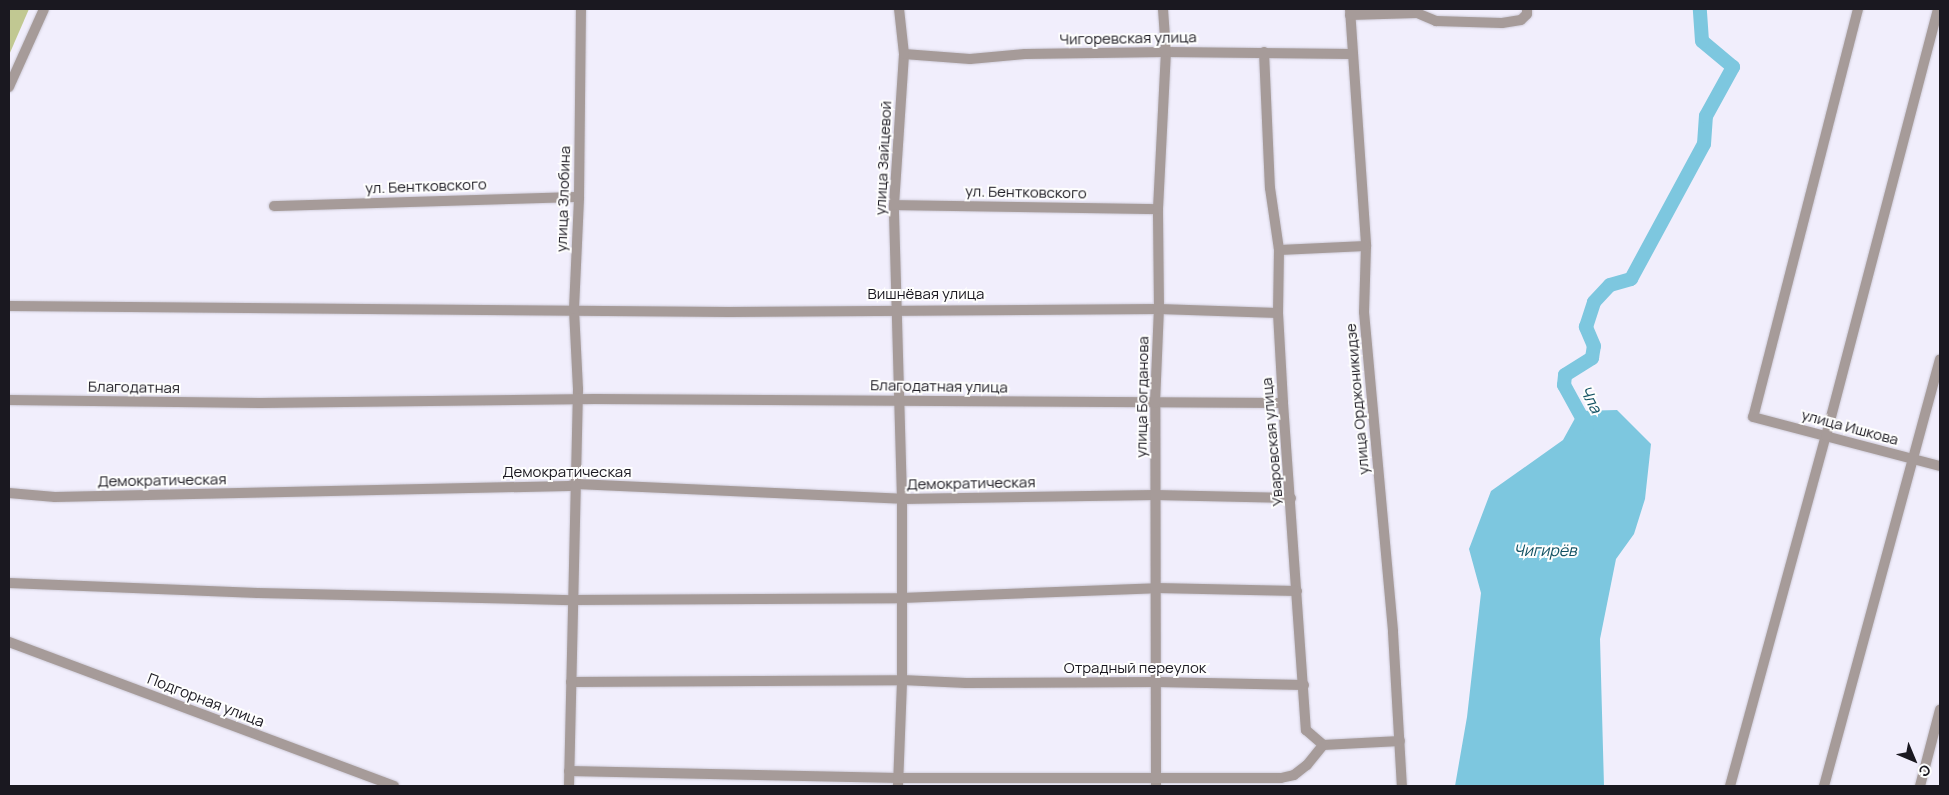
<!DOCTYPE html>
<meta charset="utf-8">
<style>
body{margin:0}
#map{position:relative;width:1949px;height:795px;overflow:hidden;background:#f1eefc;font-family:Manrope,sans-serif}
div>[style]{position:absolute}
.green>*{inset:0;background:#c1c892}
.water>*{inset:0;background:#7dc7df}
.river>*{height:14px;margin:-7px;padding:0 7px;transform-origin:7px;border-radius:7px;background:#7dc7df}
.roads{filter:drop-shadow(0 0 1px #cfccd9) drop-shadow(0 0 1px #cfccd9)}
.minor>*{height:10px;margin:-5px;padding:0 5px;transform-origin:5px;border-radius:5px;background:#a69b99}
span{translate:-50% -50%;white-space:nowrap;text-align:center;line-height:1.15;-webkit-text-stroke:4px #fefefe;paint-order:stroke}
.street-label{font-size:15px;color:#1a1820}
.water-label{font-size:16px;color:#135263;font-style:italic}
.frame{position:absolute;inset:0;border:10px solid #1a1820;pointer-events:none}
.north{position:absolute;left:1889px;top:735px;width:50px;height:50px;-webkit-text-stroke:4px #fefefe;paint-order:stroke;rotate:135deg;font-size:14px;font-weight:700;line-height:20px;text-align:center;color:#1a1820}
.north::after{content:'';display:block;margin:auto;width:18px;height:22px;background:#1a1820;clip-path:polygon(50% 0,100% 100%,50% 72%,0 100%)}
</style>
<div id="map">
<div class="green">
<i style="clip-path:polygon(9px 9px,29px 9px,9px 55px)"></i>
</div>
<div class="water">
<i style="clip-path:polygon(1617px 410px,1651px 444px,1645px 499px,1634px 534px,1616px 559px,1600px 639px,1604px 786px,1455px 786px,1467px 717px,1481px 593px,1469px 549px,1491px 491px,1563px 440px,1579px 411px)"></i>
</div>
<div class="river">
<i style="left:1587px;top:427px;width:48px;rotate:-118.7deg"></i>
<i style="left:1564px;top:385px;width:10px;rotate:-84deg"></i>
<i style="left:1565px;top:375px;width:32px;rotate:-32deg"></i>
<i style="left:1592px;top:358px;width:12px;rotate:-81deg"></i>
<i style="left:1594px;top:346px;width:21px;rotate:-113deg"></i>
<i style="left:1586px;top:327px;width:26px;rotate:-72deg"></i>
<i style="left:1594px;top:302px;width:23px;rotate:-47deg"></i>
<i style="left:1610px;top:285px;width:22px;rotate:-16deg"></i>
<i style="left:1631px;top:279px;width:153px;rotate:-61.6deg"></i>
<i style="left:1704px;top:144px;width:28px;rotate:-86deg"></i>
<i style="left:1706px;top:116px;width:56px;rotate:-61.1deg"></i>
<i style="left:1733px;top:67px;width:40px;rotate:-140deg"></i>
<i style="left:1702px;top:41px;width:32px;rotate:-94deg"></i>
</div>
<div class="roads">
<div class="minor">
<i style="left:1350px;top:9px;width:238px;rotate:86.1deg"></i>
<i style="left:1366px;top:246px;width:66px;rotate:91.7deg"></i>
<i style="left:1364px;top:312px;width:321px;rotate:84.8deg"></i>
<i style="left:1393px;top:632px;width:154px;rotate:86.7deg"></i>
<i style="left:1858px;top:9px;width:421px;rotate:104.4deg"></i>
<i style="left:1753px;top:417px;width:193px;rotate:14.7deg"></i>
<i style="left:1350px;top:15px;width:67px;rotate:-1.7deg"></i>
<i style="left:1417px;top:13px;width:21px;rotate:23deg"></i>
<i style="left:1436px;top:21px;width:66px;rotate:1.7deg"></i>
<i style="left:1502px;top:23px;width:19px;rotate:-9deg"></i>
<i style="left:1521px;top:20px;width:8px;rotate:-45deg"></i>
<i style="left:1527px;top:14px;width:5px;rotate:-90deg"></i>
<i style="left:1264px;top:52px;width:136px;rotate:87.5deg"></i>
<i style="left:1270px;top:188px;width:63px;rotate:81.7deg"></i>
<i style="left:1279px;top:250px;width:63px;rotate:90.9deg"></i>
<i style="left:1278px;top:313px;width:90px;rotate:86.8deg"></i>
<i style="left:1283px;top:403px;width:328px;rotate:86deg"></i>
<i style="left:1306px;top:730px;width:23px;rotate:41deg"></i>
<i style="left:1323px;top:745px;width:77px;rotate:-3deg"></i>
<i style="left:904px;top:54px;width:66px;rotate:4.3deg"></i>
<i style="left:970px;top:59px;width:55px;rotate:-5.2deg"></i>
<i style="left:1025px;top:54px;width:141px;rotate:-0.8deg"></i>
<i style="left:1166px;top:52px;width:186px;rotate:0.6deg"></i>
<i style="left:9px;top:87px;width:85px;rotate:-65.8deg"></i>
<i style="left:894px;top:205px;width:264px;rotate:0.9deg"></i>
<i style="left:274px;top:206px;width:305px;rotate:-1.7deg"></i>
<i style="left:1279px;top:250px;width:87px;rotate:-2.6deg"></i>
<i style="left:9px;top:306px;width:720px;rotate:0.48deg"></i>
<i style="left:729px;top:312px;width:430px;rotate:-0.4deg"></i>
<i style="left:1159px;top:309px;width:119px;rotate:1.9deg"></i>
<i style="left:9px;top:400px;width:251px;rotate:0.7deg"></i>
<i style="left:260px;top:403px;width:335px;rotate:-0.7deg"></i>
<i style="left:595px;top:399px;width:688px;rotate:0.33deg"></i>
<i style="left:9px;top:493px;width:46px;rotate:5deg"></i>
<i style="left:55px;top:497px;width:514px;rotate:-1.23deg"></i>
<i style="left:569px;top:486px;width:7px;rotate:-16deg"></i>
<i style="left:576px;top:484px;width:326px;rotate:2.6deg"></i>
<i style="left:902px;top:499px;width:253px;rotate:-0.9deg"></i>
<i style="left:1155px;top:495px;width:136px;rotate:1.3deg"></i>
<i style="left:9px;top:583px;width:249px;rotate:2.3deg"></i>
<i style="left:258px;top:593px;width:315px;rotate:1.3deg"></i>
<i style="left:573px;top:600px;width:328px;rotate:-0.3deg"></i>
<i style="left:901px;top:598px;width:255px;rotate:-2.2deg"></i>
<i style="left:1156px;top:588px;width:141px;rotate:1.2deg"></i>
<i style="left:9px;top:642px;width:411px;rotate:20.5deg"></i>
<i style="left:571px;top:682px;width:331px;rotate:-0.3deg"></i>
<i style="left:902px;top:680px;width:64px;rotate:2.7deg"></i>
<i style="left:966px;top:683px;width:191px;rotate:-0.3deg"></i>
<i style="left:1157px;top:682px;width:147px;rotate:1.2deg"></i>
<i style="left:569px;top:771px;width:329px;rotate:1.2deg"></i>
<i style="left:898px;top:778px;width:383px"></i>
<i style="left:1281px;top:778px;width:13px;rotate:-13deg"></i>
<i style="left:1294px;top:775px;width:16px;rotate:-38deg"></i>
<i style="left:1307px;top:765px;width:26px;rotate:-51deg"></i>
<i style="left:569px;top:786px;width:397px;rotate:-88.7deg"></i>
<i style="left:578px;top:389px;width:80px;rotate:-92.9deg"></i>
<i style="left:574px;top:309px;width:112px;rotate:-87.4deg"></i>
<i style="left:579px;top:197px;width:188px;rotate:-89.4deg"></i>
<i style="left:898px;top:786px;width:106px;rotate:-87.8deg"></i>
<i style="left:902px;top:680px;width:181px;rotate:-90deg"></i>
<i style="left:902px;top:499px;width:294px;rotate:-91.6deg"></i>
<i style="left:894px;top:205px;width:151px;rotate:-86.2deg"></i>
<i style="left:904px;top:54px;width:45px;rotate:-96.3deg"></i>
<i style="left:1156px;top:786px;width:383px;rotate:-90.1deg"></i>
<i style="left:1155px;top:403px;width:94px;rotate:-87.6deg"></i>
<i style="left:1159px;top:309px;width:100px;rotate:-90.6deg"></i>
<i style="left:1158px;top:209px;width:157px;rotate:-87.1deg"></i>
<i style="left:1166px;top:52px;width:43px;rotate:-94deg"></i>
<i style="left:1730px;top:786px;width:363px;rotate:-74.7deg"></i>
<i style="left:1826px;top:436px;width:441px;rotate:-75.3deg"></i>
<i style="left:1824px;top:786px;width:442px;rotate:-74.8deg"></i>
<i style="left:1920px;top:786px;width:79px;rotate:-75.3deg"></i>
</div>
</div>
<div class="street-label">
<span style="left:1128px;top:38px;rotate:-1deg">Чигоревская улица</span>
<span style="left:883px;top:158px;rotate:-87deg">улица Зайцевой</span>
<span style="left:426px;top:186px;rotate:-2deg">ул. Бентковского</span>
<span style="left:1026px;top:192px;rotate:1deg">ул. Бентковского</span>
<span style="left:563px;top:199px;rotate:-88deg">улица Злобина</span>
<span style="left:926px;top:294px">Вишнёвая улица</span>
<span style="left:939px;top:386px;rotate:1deg">Благодатная улица</span>
<span style="left:134px;top:387px;rotate:1deg">Благодатная</span>
<span style="left:1142px;top:397px;rotate:-89deg">улица Богданова</span>
<span style="left:1357px;top:399px;rotate:-95deg">улица Орджоникидзе</span>
<span style="left:1850px;top:427px;rotate:15deg">улица Ишкова</span>
<span style="left:1272px;top:442px;rotate:-95deg">Уваровская улица</span>
<span style="left:567px;top:472px">Демократическая</span>
<span style="left:162px;top:480px;rotate:-1deg">Демократическая</span>
<span style="left:971px;top:483px;rotate:-1deg">Демократическая</span>
<span style="left:1135px;top:668px">Отрадный переулок</span>
<span style="left:206px;top:700px;rotate:21deg">Подгорная улица</span>
</div>
<div class="water-label">
<span style="left:1591px;top:399px;rotate:62deg">Чла</span>
<span style="left:1545px;top:550px">Чигирёв</span>
</div>
<div class="frame"></div>
<div class="north">С</div>
</div>
